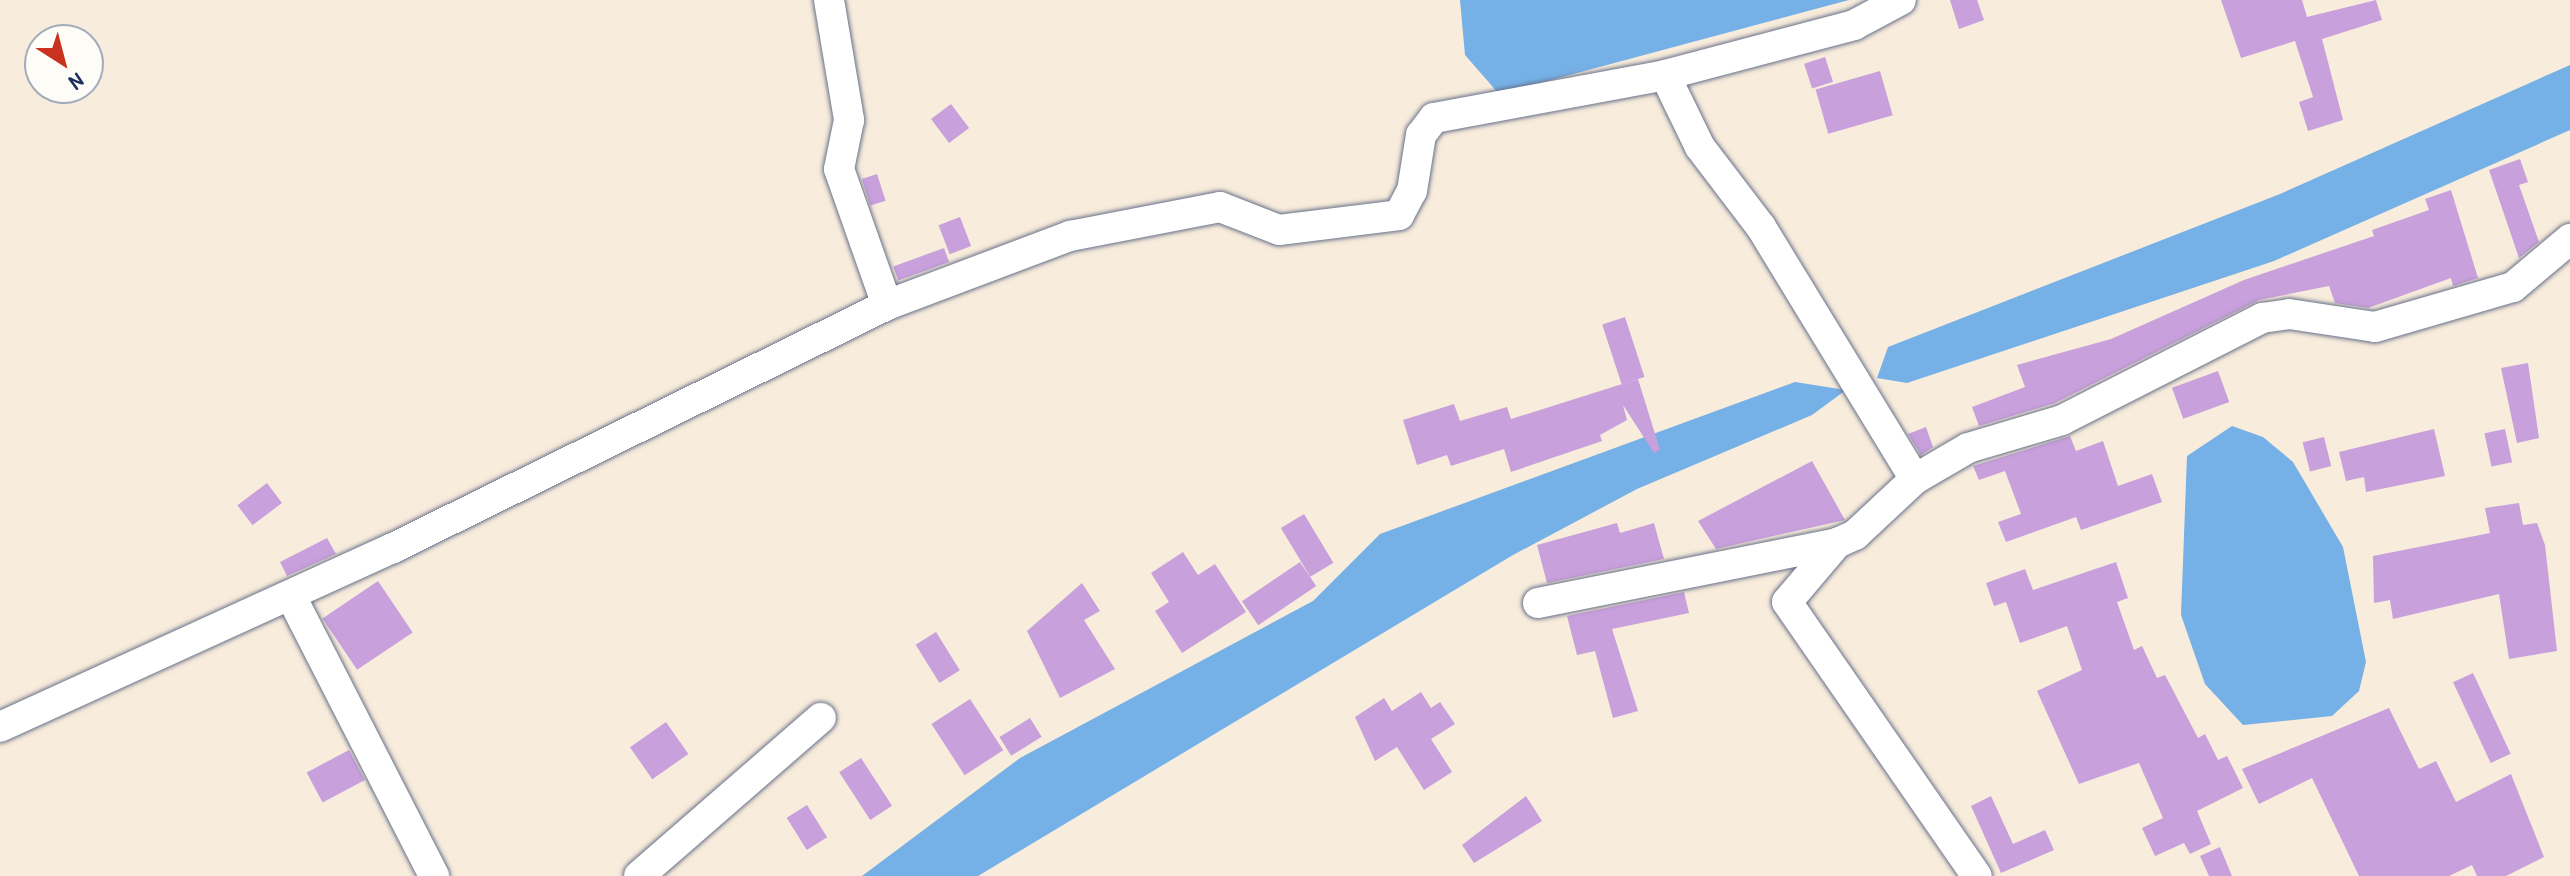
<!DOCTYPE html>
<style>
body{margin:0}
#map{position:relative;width:2570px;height:876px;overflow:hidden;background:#f8ecdc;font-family:"Patrick Hand",sans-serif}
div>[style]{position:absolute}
.water>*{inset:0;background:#75b0e6}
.building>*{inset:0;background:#c8a0dc;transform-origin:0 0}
.roads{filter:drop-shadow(0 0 2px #68718a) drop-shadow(0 0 2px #68718a)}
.minor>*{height:30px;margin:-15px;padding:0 15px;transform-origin:15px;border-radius:15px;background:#fff}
span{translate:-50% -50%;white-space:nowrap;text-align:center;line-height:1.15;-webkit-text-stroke:8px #fdfcf7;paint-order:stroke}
.north{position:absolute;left:24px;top:24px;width:80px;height:80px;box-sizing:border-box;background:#fdfcf7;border:2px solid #a3aaba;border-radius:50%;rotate:144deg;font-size:22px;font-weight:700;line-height:32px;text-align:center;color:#1b2f5e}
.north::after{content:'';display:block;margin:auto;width:28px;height:36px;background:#c8321e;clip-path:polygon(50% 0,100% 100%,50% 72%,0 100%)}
</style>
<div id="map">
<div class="water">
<i style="clip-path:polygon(1460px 0,1849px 0,1499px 94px,1465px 55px)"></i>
<i style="clip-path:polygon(2570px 65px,2570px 130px,2274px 261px,1907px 383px,1877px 378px,1888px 347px,2280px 194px)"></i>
<i style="clip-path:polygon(1795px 382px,1846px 390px,1812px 415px,1637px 489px,1513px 555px,978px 876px,862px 876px,1020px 758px,1313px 601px,1380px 534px)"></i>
<i style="clip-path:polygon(2232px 426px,2263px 437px,2293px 462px,2343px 547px,2366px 662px,2359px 691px,2332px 716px,2243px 725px,2205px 684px,2181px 615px,2187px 456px)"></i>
</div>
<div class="building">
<i style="clip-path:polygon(1950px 0,1977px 0,1984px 20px,1959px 29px)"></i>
<i style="clip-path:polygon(2221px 0,2302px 0,2307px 17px,2376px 0,2382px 20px,2322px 39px,2343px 120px,2308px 131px,2299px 102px,2313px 97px,2295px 41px,2241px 58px)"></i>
<i style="left:1825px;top:57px;width:26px;height:22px;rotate:72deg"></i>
<i style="left:1880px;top:71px;width:46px;height:67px;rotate:74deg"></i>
<i style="left:951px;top:104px;width:30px;height:25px;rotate:53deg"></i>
<i style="clip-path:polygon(2520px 159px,2528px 182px,2519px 185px,2539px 242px,2519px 258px,2489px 170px)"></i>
<i style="left:877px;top:174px;width:28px;height:16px;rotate:72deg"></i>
<i style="clip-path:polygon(2451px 190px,2478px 278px,2453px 286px,2451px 278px,2368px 308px,2335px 303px,2329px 286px,2259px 300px,2055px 403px,1979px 426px,1972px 407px,2025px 387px,2017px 365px,2111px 339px,2244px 280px,2374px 236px,2372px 230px,2429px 210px,2425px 199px)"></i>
<i style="left:960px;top:217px;width:31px;height:23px;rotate:69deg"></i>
<i style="left:944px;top:248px;width:15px;height:54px;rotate:70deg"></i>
<i style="left:1625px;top:317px;width:63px;height:24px;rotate:72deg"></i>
<i style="clip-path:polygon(2528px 363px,2539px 438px,2517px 443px,2501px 368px)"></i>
<i style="left:2218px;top:371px;width:33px;height:49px;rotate:70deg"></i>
<i style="clip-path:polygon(1638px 379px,1660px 450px,1654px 453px,1623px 405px,1627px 420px,1600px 435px,1602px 441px,1511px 472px,1504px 449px,1451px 466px,1447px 455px,1417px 465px,1403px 420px,1454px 404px,1460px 421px,1507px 407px,1511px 419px)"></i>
<i style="clip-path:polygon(1926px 427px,1933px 447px,1921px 455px,1908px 434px)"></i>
<i style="clip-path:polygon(2434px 429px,2445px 476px,2366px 492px,2364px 477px,2346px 481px,2339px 452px)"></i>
<i style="left:2505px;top:429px;width:34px;height:21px;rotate:78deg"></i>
<i style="clip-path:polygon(2070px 436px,2076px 451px,2103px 441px,2118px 486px,2152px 474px,2162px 502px,2081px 530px,2076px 517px,2006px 542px,1998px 522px,2021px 514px,2005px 471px,1979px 480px,1973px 466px)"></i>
<i style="left:2324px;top:437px;width:30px;height:22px;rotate:76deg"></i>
<i style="clip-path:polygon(1812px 461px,1845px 520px,1716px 549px,1698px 521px)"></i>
<i style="left:267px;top:483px;width:25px;height:37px;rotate:53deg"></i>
<i style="clip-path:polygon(2519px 503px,2523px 525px,2537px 523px,2545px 545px,2557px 651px,2509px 659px,2499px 594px,2393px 619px,2390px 600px,2374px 603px,2373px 556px,2490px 533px,2485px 508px)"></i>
<i style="left:1304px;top:514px;width:57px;height:27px;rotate:59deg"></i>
<i style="clip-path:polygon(1617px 523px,1620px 533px,1654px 523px,1664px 559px,1547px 583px,1537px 545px)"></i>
<i style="clip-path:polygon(327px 538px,336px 554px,287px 576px,280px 562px)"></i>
<i style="clip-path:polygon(1183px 552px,1198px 575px,1215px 564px,1246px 612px,1182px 653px,1155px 611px,1169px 602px,1151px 573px)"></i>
<i style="left:1300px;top:562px;width:29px;height:70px;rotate:56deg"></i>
<i style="clip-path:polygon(2116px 562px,2128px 598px,2117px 602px,2134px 650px,2142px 646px,2157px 678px,2165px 675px,2198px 738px,2205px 734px,2218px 760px,2227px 756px,2243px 788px,2197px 811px,2211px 844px,2190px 854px,2184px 843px,2155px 856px,2142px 828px,2163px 818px,2139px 763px,2079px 784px,2037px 691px,2082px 670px,2067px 626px,2020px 643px,2006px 602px,1994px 606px,1986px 583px,2025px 569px,2033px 590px)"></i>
<i style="left:378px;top:581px;width:62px;height:67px;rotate:56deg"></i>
<i style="clip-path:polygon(1082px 583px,1100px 611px,1084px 620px,1115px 669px,1060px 698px,1027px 631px)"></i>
<i style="clip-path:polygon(1684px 592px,1689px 613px,1612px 629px,1638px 711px,1613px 718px,1595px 651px,1577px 655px,1567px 616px)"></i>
<i style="left:936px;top:632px;width:45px;height:24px;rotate:58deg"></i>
<i style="left:2473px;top:673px;width:89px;height:22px;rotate:65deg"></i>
<i style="clip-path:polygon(1421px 692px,1431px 708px,1440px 702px,1455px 724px,1431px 739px,1452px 772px,1424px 790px,1397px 747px,1375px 761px,1355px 717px,1384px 698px,1392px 711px)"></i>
<i style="left:970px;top:699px;width:61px;height:46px;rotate:57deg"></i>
<i style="clip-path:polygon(2389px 708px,2419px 769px,2436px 761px,2456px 802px,2511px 774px,2544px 857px,2506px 876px,2477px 876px,2472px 865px,2449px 876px,2359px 876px,2312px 778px,2259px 804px,2242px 769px)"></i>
<i style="left:1030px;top:718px;width:22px;height:36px;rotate:58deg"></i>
<i style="left:666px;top:722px;width:39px;height:44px;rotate:55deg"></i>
<i style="left:349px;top:750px;width:34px;height:48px;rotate:62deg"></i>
<i style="left:861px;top:758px;width:57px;height:26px;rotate:57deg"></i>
<i style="clip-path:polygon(1526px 796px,1542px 821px,1474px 863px,1462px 845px)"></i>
<i style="clip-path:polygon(1991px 796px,2013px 844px,2045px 830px,2054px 850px,2001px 873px,1971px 806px)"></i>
<i style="left:807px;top:805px;width:38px;height:24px;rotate:58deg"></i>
<i style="clip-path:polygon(2220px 847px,2232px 876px,2209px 876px,2200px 856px)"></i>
</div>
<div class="roads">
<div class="minor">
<i style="left:829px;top:0;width:122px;rotate:80.5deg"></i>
<i style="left:849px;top:120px;width:50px;rotate:101.5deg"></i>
<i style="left:839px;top:169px;width:144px;rotate:70.6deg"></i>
<i style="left:1665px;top:75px;width:80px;rotate:64.1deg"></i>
<i style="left:1700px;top:147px;width:101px;rotate:52.7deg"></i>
<i style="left:1761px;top:227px;width:295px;rotate:58.6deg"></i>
<i style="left:1837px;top:543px;width:77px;rotate:130.3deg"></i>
<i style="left:1787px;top:602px;width:333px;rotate:55.3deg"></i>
<i style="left:1538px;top:603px;width:305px;rotate:-11.3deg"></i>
<i style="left:1837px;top:543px;width:20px;rotate:-24deg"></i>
<i style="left:1855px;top:535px;width:82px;rotate:-43deg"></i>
<i style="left:1915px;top:479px;width:61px;rotate:-30.3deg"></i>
<i style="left:1968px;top:448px;width:98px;rotate:-16.6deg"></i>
<i style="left:2062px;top:420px;width:225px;rotate:-27deg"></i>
<i style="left:2262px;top:318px;width:27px;rotate:-8deg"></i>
<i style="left:2289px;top:314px;width:87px;rotate:8.6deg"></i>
<i style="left:2375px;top:327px;width:144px;rotate:-16.2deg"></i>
<i style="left:2513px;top:287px;width:75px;rotate:-40.1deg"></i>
<i style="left:296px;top:606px;width:303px;rotate:62.9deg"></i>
<i style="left:0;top:727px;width:430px;rotate:-24.5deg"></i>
<i style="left:391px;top:549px;width:553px;rotate:-26.19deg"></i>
<i style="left:887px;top:305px;width:196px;rotate:-20.7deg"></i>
<i style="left:1070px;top:236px;width:153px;rotate:-10.9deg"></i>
<i style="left:1220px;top:207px;width:63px;rotate:21.3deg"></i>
<i style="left:1279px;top:230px;width:121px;rotate:-7.1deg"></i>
<i style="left:1399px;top:215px;width:27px;rotate:-62deg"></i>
<i style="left:1412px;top:191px;width:57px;rotate:-80.9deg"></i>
<i style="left:1421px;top:135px;width:21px;rotate:-53deg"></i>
<i style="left:1434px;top:118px;width:235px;rotate:-10.5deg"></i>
<i style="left:1665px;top:75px;width:196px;rotate:-14.8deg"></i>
<i style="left:1854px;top:25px;width:53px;rotate:-28deg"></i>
<i style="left:639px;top:876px;width:241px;rotate:-41deg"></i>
</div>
</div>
<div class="north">N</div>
</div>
